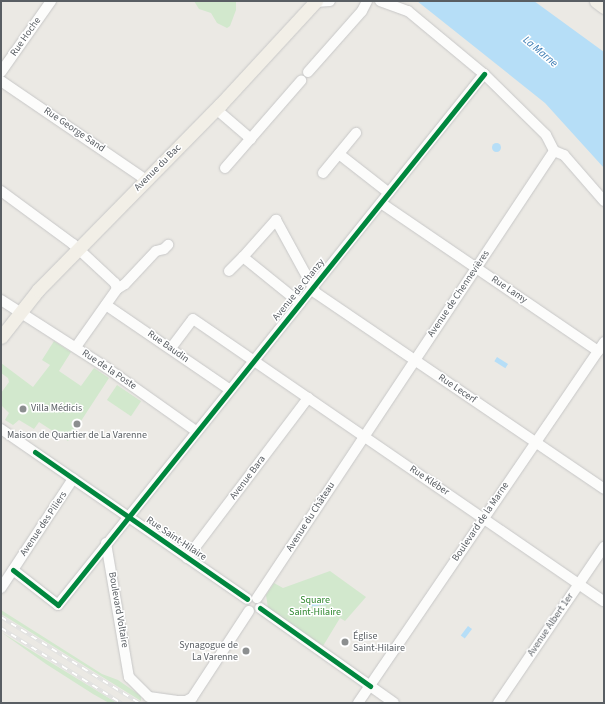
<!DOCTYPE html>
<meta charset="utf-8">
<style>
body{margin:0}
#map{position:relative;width:605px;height:704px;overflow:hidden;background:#ebe9e4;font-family:"Source Sans 3",sans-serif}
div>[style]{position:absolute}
.green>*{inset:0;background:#d2e8cd;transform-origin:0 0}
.water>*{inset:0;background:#b6def7;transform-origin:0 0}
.round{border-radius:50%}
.roads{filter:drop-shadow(0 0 1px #c7c7c7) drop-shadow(0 0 1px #c7c7c7)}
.minor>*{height:10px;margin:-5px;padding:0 5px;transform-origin:5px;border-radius:5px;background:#fcfcfb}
.major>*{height:13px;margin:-6.5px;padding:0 6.5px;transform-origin:6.5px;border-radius:6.5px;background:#f2efe7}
.rail>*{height:3.5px;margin-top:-1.75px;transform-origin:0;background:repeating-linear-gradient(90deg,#fff 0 6px,#e2e2e1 0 12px);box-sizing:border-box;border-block:1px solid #e2e2e1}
.cycleway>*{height:5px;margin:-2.5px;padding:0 2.5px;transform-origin:2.5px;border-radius:2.5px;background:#00873e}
.dots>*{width:11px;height:11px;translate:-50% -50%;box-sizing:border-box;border:2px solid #fff;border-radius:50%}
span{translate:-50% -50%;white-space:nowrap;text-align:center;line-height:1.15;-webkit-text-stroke:3px #fff;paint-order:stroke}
.street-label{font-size:10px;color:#595e63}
.poi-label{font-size:10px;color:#595e63}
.left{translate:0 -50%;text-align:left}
.right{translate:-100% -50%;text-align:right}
.park-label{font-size:10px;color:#2e872e}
.water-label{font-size:11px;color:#3376b0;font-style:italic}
.frame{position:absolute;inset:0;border:2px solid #595e63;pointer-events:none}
</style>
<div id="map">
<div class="green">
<i style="clip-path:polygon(194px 1px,236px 1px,236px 10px,230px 26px,227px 28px,217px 23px,211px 13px,199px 9px)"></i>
<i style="clip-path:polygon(54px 341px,71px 352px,59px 371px,81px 386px,94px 368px,109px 378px,68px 441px,39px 422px,34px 429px,19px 420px,13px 425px,5px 420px,9px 413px,1px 405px,1px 393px,9px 382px,8px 378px,1px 373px,1px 363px,33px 387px,50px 365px,42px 360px)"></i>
<i style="left:117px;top:385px;width:29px;height:18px;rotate:34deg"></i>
<i style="clip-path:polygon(330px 571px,366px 597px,345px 621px,340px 618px,323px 646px,268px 608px,266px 595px,274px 583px,283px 588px)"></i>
<i style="clip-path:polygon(1px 610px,102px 674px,118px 680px,141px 696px,141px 701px,11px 620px,1px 614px)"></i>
<i style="clip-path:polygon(1px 632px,117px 703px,109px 703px,93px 694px,46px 664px)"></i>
</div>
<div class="water">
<i style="clip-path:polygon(417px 1px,534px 1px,604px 52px,604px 168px,545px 103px)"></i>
<i class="round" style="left:491.5px;top:142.5px;width:9px;height:9px"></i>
<i style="left:497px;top:357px;width:13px;height:5px;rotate:32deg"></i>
<i style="clip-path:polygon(318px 597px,327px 599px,329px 604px,307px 607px,307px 601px)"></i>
<i style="left:468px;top:626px;width:5px;height:12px;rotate:37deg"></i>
</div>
<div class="roads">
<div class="minor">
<i style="left:380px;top:1px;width:30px;rotate:20deg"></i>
<i style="left:408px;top:11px;width:99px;rotate:39.7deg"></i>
<i style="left:484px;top:74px;width:87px;rotate:44.5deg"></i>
<i style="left:546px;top:135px;width:18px;rotate:63deg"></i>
<i style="left:554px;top:151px;width:11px;rotate:22deg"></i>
<i style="left:564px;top:155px;width:61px;rotate:49deg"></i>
<i style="left:315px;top:2px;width:15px;rotate:-4deg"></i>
<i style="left:1px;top:72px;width:87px;rotate:-54.8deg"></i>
<i style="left:308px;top:72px;width:81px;rotate:-48.5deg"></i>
<i style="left:362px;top:11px;width:11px;rotate:-63deg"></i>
<i style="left:1px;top:81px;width:176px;rotate:34.3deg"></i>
<i style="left:216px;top:109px;width:46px;rotate:40.6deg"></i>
<i style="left:339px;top:154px;width:63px;rotate:38deg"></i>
<i style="left:225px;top:168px;width:116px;rotate:-48.9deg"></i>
<i style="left:323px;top:173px;width:52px;rotate:-50.5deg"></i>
<i style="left:1px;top:191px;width:89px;rotate:36.4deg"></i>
<i style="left:73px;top:244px;width:57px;rotate:42.9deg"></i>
<i style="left:115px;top:283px;width:6px;rotate:72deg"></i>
<i style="left:117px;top:289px;width:71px;rotate:125.3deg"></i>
<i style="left:381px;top:203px;width:263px;rotate:34.3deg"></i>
<i style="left:229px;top:271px;width:20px;rotate:-45deg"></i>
<i style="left:117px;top:289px;width:9px;rotate:-32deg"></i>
<i style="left:125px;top:284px;width:45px;rotate:-46.8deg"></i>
<i style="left:156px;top:251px;width:8px;rotate:-14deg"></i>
<i style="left:164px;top:249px;width:6px;rotate:-45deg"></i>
<i style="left:1px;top:300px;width:126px;rotate:32.7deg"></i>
<i style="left:107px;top:368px;width:109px;rotate:35.3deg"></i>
<i style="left:300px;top:303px;width:73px;rotate:-141.1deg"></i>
<i style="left:243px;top:257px;width:50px;rotate:-48.3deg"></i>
<i style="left:276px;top:220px;width:83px;rotate:61.3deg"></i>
<i style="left:316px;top:293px;width:348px;rotate:34.2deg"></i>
<i style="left:106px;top:305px;width:150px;rotate:34.4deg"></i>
<i style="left:171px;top:348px;width:36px;rotate:-53deg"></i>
<i style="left:193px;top:319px;width:498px;rotate:34.5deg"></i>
<i style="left:1px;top:429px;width:299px;rotate:34.6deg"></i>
<i style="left:106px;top:543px;width:136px;rotate:80.3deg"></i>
<i style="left:129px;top:677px;width:28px;rotate:45deg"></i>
<i style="left:149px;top:697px;width:27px;rotate:8deg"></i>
<i style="left:176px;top:701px;width:10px"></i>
<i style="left:186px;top:701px;width:7px;rotate:-27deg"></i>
<i style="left:192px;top:698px;width:104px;rotate:-56.8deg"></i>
<i style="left:187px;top:558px;width:201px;rotate:-52.9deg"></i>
<i style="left:13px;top:570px;width:57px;rotate:37.9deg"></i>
<i style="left:58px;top:605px;width:681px;rotate:-51.26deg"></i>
<i style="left:1px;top:588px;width:131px;rotate:-56.6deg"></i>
<i style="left:257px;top:598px;width:537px;rotate:-56.4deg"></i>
<i style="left:260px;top:608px;width:164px;rotate:35.3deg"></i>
<i style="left:358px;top:703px;width:437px;rotate:-55.7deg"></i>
<i style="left:498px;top:703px;width:189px;rotate:-55.8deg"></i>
</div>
<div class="major">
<i style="left:596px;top:1px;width:10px;rotate:37deg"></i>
<i style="left:1px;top:337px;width:60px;rotate:-51.8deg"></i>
<i style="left:38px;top:290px;width:260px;rotate:-45.5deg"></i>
<i style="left:220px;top:105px;width:142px;rotate:-47.3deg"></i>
</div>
</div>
<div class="rail">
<i style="left:1px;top:617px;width:163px;rotate:31.9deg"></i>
<i style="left:1px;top:628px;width:142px;rotate:32deg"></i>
</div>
<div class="cycleway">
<i style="left:35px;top:452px;width:258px;rotate:34.7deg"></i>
<i style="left:13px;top:570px;width:57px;rotate:37.9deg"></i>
<i style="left:58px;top:605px;width:681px;rotate:-51.26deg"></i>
<i style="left:260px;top:608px;width:135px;rotate:35.3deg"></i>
</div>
<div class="dots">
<i style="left:23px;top:409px;background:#8c8f90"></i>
<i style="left:77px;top:424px;background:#8c8f90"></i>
<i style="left:345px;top:642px;background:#8c8f90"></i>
<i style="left:246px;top:651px;background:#8c8f90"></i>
</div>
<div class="street-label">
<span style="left:26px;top:37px;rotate:-55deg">Rue Hoche</span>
<span style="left:74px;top:130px;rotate:34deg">Rue George Sand</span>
<span style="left:158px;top:168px;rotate:-45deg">Avenue du Bac</span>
<span style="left:299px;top:290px;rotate:-51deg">Avenue de Chanzy</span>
<span style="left:509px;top:290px;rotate:34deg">Rue Lamy</span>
<span style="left:459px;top:294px;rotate:-56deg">Avenue de Chennevières</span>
<span style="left:168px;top:347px;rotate:35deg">Rue Baudin</span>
<span style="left:109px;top:370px;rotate:34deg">Rue de la Poste</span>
<span style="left:457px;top:389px;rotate:34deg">Rue Lecerf</span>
<span style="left:248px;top:478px;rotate:-53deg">Avenue Bara</span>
<span style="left:429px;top:481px;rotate:34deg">Rue Kléber</span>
<span style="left:311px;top:517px;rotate:-57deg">Avenue du Château</span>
<span style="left:481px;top:522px;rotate:-56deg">Boulevard de la Marne</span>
<span style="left:44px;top:524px;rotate:-56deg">Avenue des Piliers</span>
<span style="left:176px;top:539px;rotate:34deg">Rue Saint-Hilaire</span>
<span style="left:118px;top:610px;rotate:80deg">Boulevard Voltaire</span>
<span style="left:551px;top:625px;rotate:-56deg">Avenue Albert 1er</span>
</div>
<div class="poi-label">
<span class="left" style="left:31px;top:409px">Villa Médicis</span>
<span style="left:77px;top:436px">Maison de Quartier de La Varenne</span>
<span class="left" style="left:353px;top:642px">Église<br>Saint-Hilaire</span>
<span class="right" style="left:238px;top:651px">Synagogue de<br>La Varenne</span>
</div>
<div class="park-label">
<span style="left:315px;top:606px">Square<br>Saint-Hilaire</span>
</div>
<div class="water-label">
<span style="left:540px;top:52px;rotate:40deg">La Marne</span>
</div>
<div class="frame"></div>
</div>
